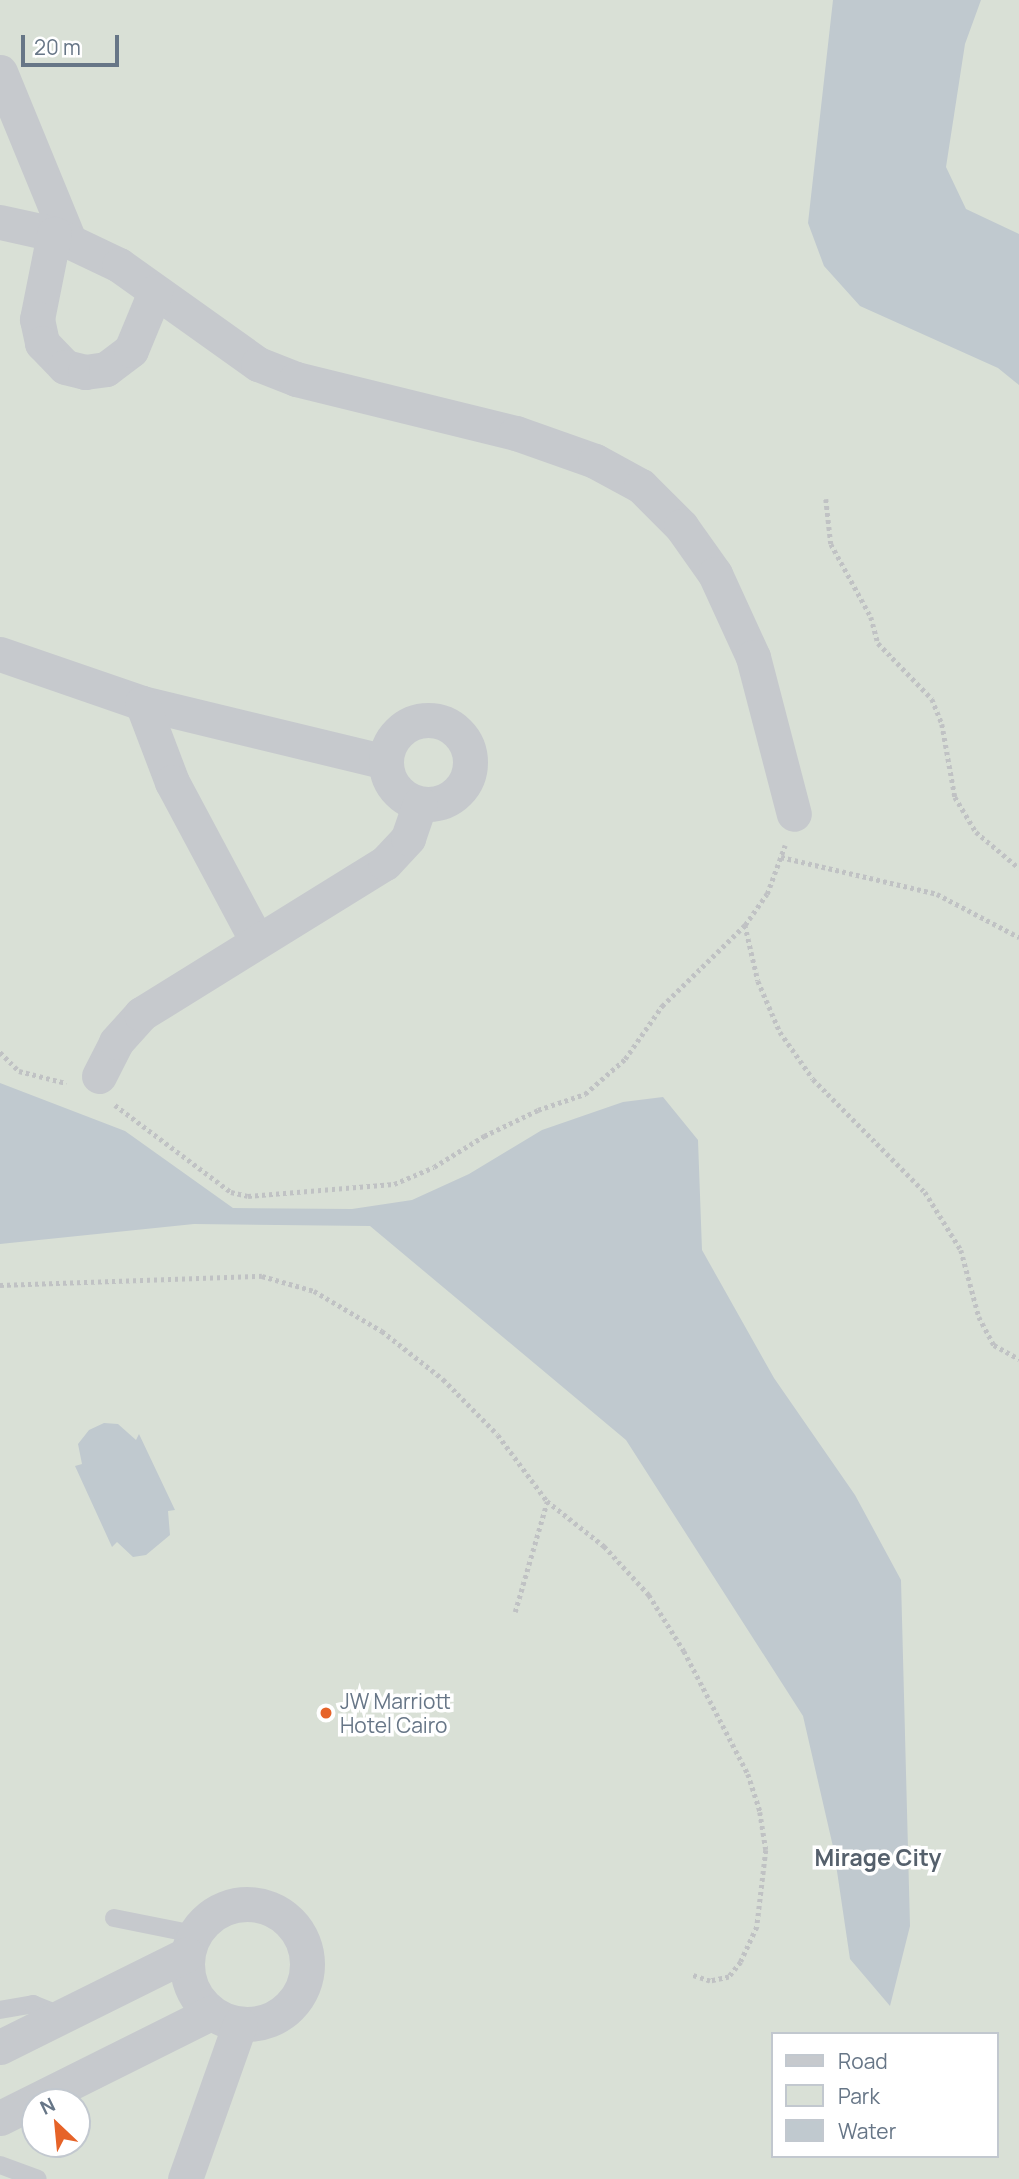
<!DOCTYPE html>
<style>
body{margin:0}
#map{position:relative;width:1019px;height:2179px;overflow:hidden;background:#f8f8f5;font-family:Manrope,sans-serif}
div>[style]{position:absolute}
.green>*{inset:0;background:#d9e0d6}
.water>*{inset:0;background:#c0c9cf}
.path>*{height:4.5px;margin-top:-2.25px;transform-origin:0;background:repeating-linear-gradient(90deg,#c0c2c4 0 3.5px,transparent 0 7px)}
.lane>*{height:18px;margin:-9px;padding:0 9px;transform-origin:9px;border-radius:9px;background:#c6c9cd}
.street>*{height:35px;margin:-17.5px;padding:0 17.5px;transform-origin:17.5px;border-radius:17.5px;background:#c6c9cd}
.street>.ring{margin:-17.5px;padding:0;box-sizing:content-box;background:none;border:35px solid #c6c9cd;border-radius:50%}
.dots>*{width:19px;height:19px;translate:-50% -50%;box-sizing:border-box;border:4px solid #fff;border-radius:50%}
span{translate:-50% -50%;white-space:nowrap;text-align:center;line-height:1.15;-webkit-text-stroke:7px #fff;paint-order:stroke}
.poi-label{font-size:21px;color:#677687}
.left{translate:0 -50%;text-align:left}
.neighbourhood-label{font-size:23px;color:#55606c;font-weight:700}
.legend{position:absolute;left:771px;top:2032px;width:228px;height:126px;box-sizing:border-box;background:#fff;border:2px solid #c2c8cf;margin:0;padding:9px 12px;list-style:none;font-size:21px;color:#677687}
.legend li{display:flex;align-items:center;gap:14px;height:35px}
.legend b{width:35px;border:2px solid #c2c8cf}
.north{position:absolute;left:21px;top:2088px;width:70px;height:70px;box-sizing:border-box;background:#fff;border:2px solid #c2c8cf;border-radius:50%;rotate:334deg;font-size:19px;font-weight:700;line-height:28px;text-align:center;color:#677687}
.north::after{content:'';display:block;margin:auto;width:24px;height:32px;background:#e66328;clip-path:polygon(50% 0,100% 100%,50% 72%,0 100%)}
.scale{position:absolute;left:21px;top:35px;width:98px;height:32px;box-sizing:border-box;border:4px solid #677687;border-top:0;padding-left:9px;font-size:21px;line-height:24px;white-space:nowrap;color:#677687;-webkit-text-stroke:5px #fff;paint-order:stroke}
</style>
<div id="map">
<div class="green">
<i style="clip-path:polygon(evenodd,0 0,1019px 0,1019px 2179px,0 2179px,0 0,772px 2034px,996px 2034px,996px 2156px,772px 2156px,772px 2034px,0 0,35px 2102px,77px 2102px,77px 2144px,35px 2144px,35px 2102px)"></i>
</div>
<div class="water">
<i style="clip-path:polygon(833px 0,981px 0,965px 44px,946px 167px,966px 209px,1019px 234px,1019px 385px,998px 368px,860px 306px,824px 266px,808px 223px)"></i>
<i style="clip-path:polygon(0 1083px,125px 1131px,233px 1208px,352px 1209px,412px 1200px,469px 1174px,542px 1130px,623px 1102px,663px 1097px,698px 1140px,702px 1250px,774px 1378px,855px 1495px,901px 1580px,910px 1926px,890px 2006px,850px 1959px,834px 1851px,803px 1716px,626px 1440px,370px 1226px,194px 1224px,0 1244px)"></i>
<i style="clip-path:polygon(104px 1423px,118px 1424px,136px 1440px,139px 1434px,175px 1510px,168px 1511px,170px 1535px,146px 1555px,133px 1557px,117px 1542px,112px 1547px,75px 1466px,82px 1464px,78px 1444px,89px 1430px)"></i>
</div>
<div class="path">
<i style="left:826px;top:499px;width:45px;rotate:83.7deg"></i>
<i style="left:831px;top:544px;width:83px;rotate:61.3deg"></i>
<i style="left:871px;top:617px;width:27px;rotate:75deg"></i>
<i style="left:878px;top:643px;width:78px;rotate:46deg"></i>
<i style="left:932px;top:699px;width:27px;rotate:68deg"></i>
<i style="left:942px;top:724px;width:74px;rotate:79.9deg"></i>
<i style="left:955px;top:797px;width:41px;rotate:59deg"></i>
<i style="left:976px;top:832px;width:56px;rotate:39.9deg"></i>
<i style="left:781px;top:857px;width:160px;rotate:13.3deg"></i>
<i style="left:937px;top:894px;width:93px;rotate:27.7deg"></i>
<i style="left:745px;top:925px;width:57px;rotate:76.9deg"></i>
<i style="left:758px;top:981px;width:56px;rotate:66.7deg"></i>
<i style="left:780px;top:1032px;width:57px;rotate:54.9deg"></i>
<i style="left:813px;top:1079px;width:159px;rotate:45.3deg"></i>
<i style="left:925px;top:1192px;width:68px;rotate:58.2deg"></i>
<i style="left:961px;top:1250px;width:69px;rotate:75deg"></i>
<i style="left:979px;top:1317px;width:32px;rotate:62deg"></i>
<i style="left:994px;top:1345px;width:29px;rotate:29deg"></i>
<i style="left:0;top:1052px;width:27px;rotate:45deg"></i>
<i style="left:19px;top:1071px;width:49px;rotate:14.3deg"></i>
<i style="left:115px;top:1105px;width:145px;rotate:36.9deg"></i>
<i style="left:231px;top:1192px;width:17px;rotate:13deg"></i>
<i style="left:248px;top:1196px;width:146px;rotate:-4.7deg"></i>
<i style="left:394px;top:1184px;width:43px;rotate:-23deg"></i>
<i style="left:434px;top:1167px;width:59px;rotate:-31.8deg"></i>
<i style="left:484px;top:1136px;width:60px;rotate:-25.7deg"></i>
<i style="left:538px;top:1110px;width:50px;rotate:-18.8deg"></i>
<i style="left:585px;top:1094px;width:53px;rotate:-41.2deg"></i>
<i style="left:625px;top:1059px;width:65px;rotate:-55.1deg"></i>
<i style="left:662px;top:1006px;width:116px;rotate:-44.3deg"></i>
<i style="left:745px;top:925px;width:38px;rotate:-55deg"></i>
<i style="left:767px;top:894px;width:52px;rotate:-69.8deg"></i>
<i style="left:0;top:1285px;width:262px;rotate:-2deg"></i>
<i style="left:262px;top:1276px;width:54px;rotate:16.1deg"></i>
<i style="left:314px;top:1291px;width:79px;rotate:30.5deg"></i>
<i style="left:382px;top:1331px;width:78px;rotate:38.2deg"></i>
<i style="left:443px;top:1379px;width:78px;rotate:45.5deg"></i>
<i style="left:498px;top:1435px;width:82px;rotate:53.4deg"></i>
<i style="left:547px;top:1501px;width:73px;rotate:38.3deg"></i>
<i style="left:604px;top:1546px;width:67px;rotate:47.4deg"></i>
<i style="left:649px;top:1595px;width:66px;rotate:58deg"></i>
<i style="left:684px;top:1651px;width:139px;rotate:62.5deg"></i>
<i style="left:748px;top:1774px;width:40px;rotate:72deg"></i>
<i style="left:760px;top:1812px;width:38px;rotate:81deg"></i>
<i style="left:766px;top:1850px;width:78px;rotate:96.7deg"></i>
<i style="left:757px;top:1927px;width:38px;rotate:115deg"></i>
<i style="left:741px;top:1962px;width:19px;rotate:129deg"></i>
<i style="left:729px;top:1977px;width:19px;rotate:168deg"></i>
<i style="left:710px;top:1981px;width:19px;rotate:-162deg"></i>
<i style="left:515px;top:1612px;width:115px;rotate:-73.8deg"></i>
</div>
<div class="lane">
<i style="left:114px;top:1918px;width:82px;rotate:11.3deg"></i>
<i style="left:0;top:2010px;width:34px;rotate:-10deg"></i>
<i style="left:33px;top:2004px;width:31px;rotate:22deg"></i>
<i style="left:0;top:2165px;width:40px;rotate:20.2deg"></i>
</div>
<div class="street">
<i style="left:0;top:72px;width:182px;rotate:67.7deg"></i>
<i style="left:0;top:222px;width:55px;rotate:12.5deg"></i>
<i style="left:54px;top:234px;width:72px;rotate:25.5deg"></i>
<i style="left:119px;top:265px;width:171px;rotate:35.5deg"></i>
<i style="left:258px;top:364px;width:41px;rotate:21.5deg"></i>
<i style="left:296px;top:379px;width:227px;rotate:13.8deg"></i>
<i style="left:516px;top:433px;width:84px;rotate:19.5deg"></i>
<i style="left:595px;top:461px;width:52px;rotate:28.5deg"></i>
<i style="left:641px;top:486px;width:57px;rotate:45deg"></i>
<i style="left:681px;top:526px;width:59px;rotate:54.7deg"></i>
<i style="left:715px;top:574px;width:91px;rotate:65.4deg"></i>
<i style="left:753px;top:657px;width:162px;rotate:75.4deg"></i>
<i style="left:54px;top:234px;width:87px;rotate:101.3deg"></i>
<i style="left:37px;top:319px;width:25px;rotate:78deg"></i>
<i style="left:42px;top:343px;width:33px;rotate:46deg"></i>
<i style="left:65px;top:367px;width:21px;rotate:14deg"></i>
<i style="left:85px;top:372px;width:21px;rotate:-8deg"></i>
<i style="left:106px;top:369px;width:31px;rotate:-37deg"></i>
<i style="left:131px;top:350px;width:63px;rotate:-67.5deg"></i>
<i style="left:0;top:654px;width:150px;rotate:19deg"></i>
<i style="left:142px;top:703px;width:250px;rotate:13.6deg"></i>
<i style="left:142px;top:703px;width:85px;rotate:69.2deg"></i>
<i style="left:172px;top:782px;width:180px;rotate:61.9deg"></i>
<i class="ring" style="left:386px;top:720px;width:49px;height:49px"></i>
<i style="left:99px;top:1076px;width:38px;rotate:-63deg"></i>
<i style="left:116px;top:1042px;width:38px;rotate:-48deg"></i>
<i style="left:141px;top:1014px;width:287px;rotate:-31.8deg"></i>
<i style="left:385px;top:863px;width:34px;rotate:-47deg"></i>
<i style="left:408px;top:838px;width:36px;rotate:-71deg"></i>
<i class="ring" style="left:187px;top:1904px;width:85px;height:85px"></i>
<i style="left:0;top:2047px;width:209px;rotate:-26.4deg"></i>
<i style="left:0;top:2118px;width:236px;rotate:-26.5deg"></i>
<i style="left:185px;top:2179px;width:164px;rotate:-70.5deg"></i>
</div>
<div class="dots">
<i style="left:326px;top:1713px;background:#e66328"></i>
</div>
<div class="poi-label">
<span class="left" style="left:340px;top:1713px">JW Marriott<br>Hotel Cairo</span>
</div>
<div class="neighbourhood-label">
<span style="left:878px;top:1857px">Mirage City</span>
</div>
<ul class="legend">
<li><b style="height:9px;background:#c6c9cd"></b>Road</li>
<li><b style="height:19px;background:#d9e0d6"></b>Park</li>
<li><b style="height:19px;background:#c0c9cf"></b>Water</li>
</ul>
<div class="north">N</div>
<div class="scale">20 m</div>
</div>
